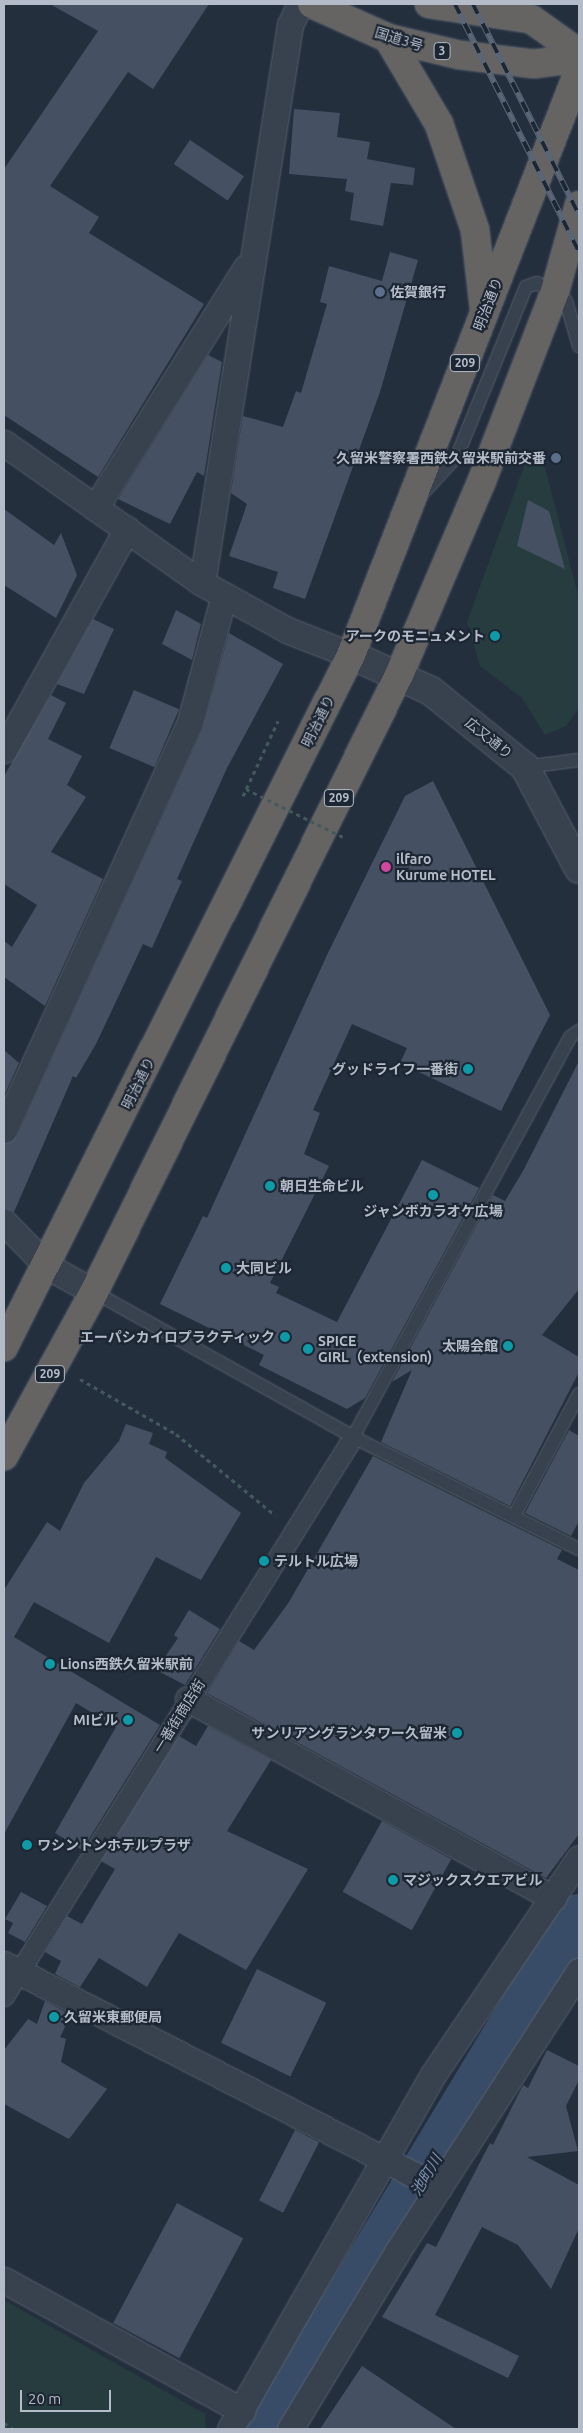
<!DOCTYPE html>
<meta charset="utf-8">
<style>
body{margin:0}
#map{position:relative;width:583px;height:2433px;overflow:hidden;background:#242f3e;font-family:Ubuntu,"Noto Sans JP",sans-serif}
div>[style]{position:absolute}
.green>*{inset:0;background:#263c3f}
.river>*{height:55px;margin:-27.5px;padding:0 27.5px;transform-origin:27.5px;border-radius:27.5px;background:#394c67}
.building>*{inset:0;background:#455162;transform-origin:0 0}
.path>*{height:3px;margin-top:-1.5px;transform-origin:0;background:repeating-linear-gradient(90deg,#44595c 0 4px,transparent 0 8px)}
.roads{filter:drop-shadow(0 0 1px #565f6c) drop-shadow(0 0 1px #565f6c)}
.service>*{height:12px;margin:-6px;padding:0 6px;transform-origin:6px;border-radius:6px;background:#38414e}
.pedestrian>*{height:19px;margin:-9.5px;padding:0 9.5px;transform-origin:9.5px;border-radius:9.5px;background:#38414e}
.minor>*{height:25px;margin:-12.5px;padding:0 12.5px;transform-origin:12.5px;border-radius:12.5px;background:#38414e}
.tertiary>*{height:28px;margin:-14px;padding:0 14px;transform-origin:14px;border-radius:14px;background:#38414e}
.trunk>*{height:28px;margin:-14px;padding:0 14px;transform-origin:14px;border-radius:14px;background:#656462}
.rail>*{height:5.5px;margin-top:-2.75px;transform-origin:0;background:repeating-linear-gradient(90deg,#1d2633 0 11px,#5a6575 0 22px);box-sizing:border-box;border-block:1px solid #5a6575}
.path-bridge>*{height:3px;margin-top:-1.5px;transform-origin:0;background:repeating-linear-gradient(90deg,#44595c 0 4px,transparent 0 8px)}
.dots>*{width:14px;height:14px;translate:-50% -50%;box-sizing:border-box;border:2px solid #1d2633;border-radius:50%}
span{translate:-50% -50%;white-space:nowrap;text-align:center;line-height:1.15;-webkit-text-stroke:4.5px #1d2633;paint-order:stroke}
.shield-label span{padding:1px 4px;background:#1d2633;border:1px solid;border-radius:4px;-webkit-text-stroke-width:0}
.shield-label{font-size:12px;color:#b4bcc9;font-weight:700}
.street-label{font-size:14px;color:#b4bcc9}
.poi-label{font-size:14px;color:#b4bcc9;font-weight:700}
.left{translate:0 -50%;text-align:left}
.right{translate:-100% -50%;text-align:right}
.water-label{font-size:15px;color:#7c92b1;font-style:italic}
.frame{position:absolute;inset:0;border:5px solid #b4bcc9;pointer-events:none}
.scale{position:absolute;left:20px;top:2390px;width:91px;height:22px;box-sizing:border-box;border:2px solid #b4bcc9;border-top:0;padding-left:6px;font-size:15px;line-height:18px;white-space:nowrap;color:#b4bcc9;-webkit-text-stroke:4px #1d2633;paint-order:stroke}
</style>
<div id="map">
<div class="green">
<i style="clip-path:polygon(536px 455px,545px 467px,579px 599px,579px 708px,566px 726px,545px 735px,522px 698px,480px 666px,467px 622px,527px 458px)"></i>
<i style="clip-path:polygon(4px 2300px,205px 2414px,206px 2429px,4px 2429px)"></i>
</div>
<div class="river">
<i style="left:273px;top:2429px;width:593px;rotate:-58.94deg"></i>
</div>
<div class="building">
<i style="clip-path:polygon(50px 4px,209px 4px,153px 89px,128px 72px,50px 186px,99px 217px,89px 233px,204px 304px,98px 477px,4px 415px,4px 169px,98px 31px)"></i>
<i style="clip-path:polygon(294px 109px,340px 113px,337px 137px,370px 142px,367px 159px,415px 168px,413px 185px,391px 183px,383px 226px,350px 220px,354px 193px,345px 191px,347px 179px,289px 174px)"></i>
<i style="left:190px;top:140px;width:65px;height:29px;rotate:34deg"></i>
<i style="clip-path:polygon(390px 252px,418px 260px,380px 392px,305px 599px,273px 588px,278px 572px,229px 556px,247px 504px,231px 493px,243px 416px,283px 427px,296px 391px,301px 393px,327px 304px,320px 302px,329px 266px,382px 281px)"></i>
<i style="clip-path:polygon(208px 355px,222px 362px,204px 476px,197px 472px,170px 524px,118px 499px)"></i>
<i style="clip-path:polygon(528px 500px,549px 511px,565px 569px,517px 546px)"></i>
<i style="clip-path:polygon(4px 509px,54px 545px,61px 533px,77px 575px,56px 618px,4px 585px)"></i>
<i style="clip-path:polygon(176px 610px,201px 624px,192px 660px,162px 644px)"></i>
<i style="clip-path:polygon(93px 619px,114px 629px,84px 694px,57px 684px)"></i>
<i style="clip-path:polygon(229px 633px,283px 664px,227px 768px,177px 879px,182px 881px,152px 948px,143px 944px,96px 1044px,76px 1078px,73px 1076px,14px 1212px,4px 1208px,4px 1144px,17px 1136px,203px 728px)"></i>
<i style="left:134px;top:690px;width:49px;height:63px;rotate:23deg"></i>
<i style="clip-path:polygon(51px 695px,66px 703px,48px 739px,82px 756px,67px 785px,86px 797px,51px 852px,103px 879px,45px 1006px,4px 977px,4px 941px,12px 947px,37px 905px,4px 884px,4px 776px)"></i>
<i style="clip-path:polygon(433px 781px,550px 1015px,501px 1111px,400px 1063px,407px 1048px,352px 1024px,313px 1110px,320px 1113px,304px 1154px,329px 1166px,270px 1283px,279px 1287px,276px 1293px,337px 1322px,422px 1160px,479px 1188px,365px 1398px,347px 1409px,259px 1365px,264px 1355px,160px 1304px,203px 1216px,207px 1218px,327px 955px,405px 796px)"></i>
<i style="clip-path:polygon(4px 1050px,19px 1063px,4px 1096px)"></i>
<i style="clip-path:polygon(579px 1061px,579px 1289px,542px 1335px,579px 1357px,579px 1372px,510px 1506px,381px 1442px,412px 1370px,392px 1382px,493px 1195px,505px 1201px,523px 1171px)"></i>
<i style="clip-path:polygon(126px 1424px,153px 1433px,149px 1444px,167px 1452px,165px 1458px,241px 1513px,201px 1580px,156px 1557px,109px 1643px,34px 1602px,14px 1637px,160px 1725px,82px 1850px,55px 1833px,116px 1727px,76px 1703px,4px 1834px,4px 1590px,47px 1522px,60px 1531px,84px 1483px,119px 1441px)"></i>
<i style="clip-path:polygon(569px 1430px,579px 1436px,579px 1521px,571px 1536px,525px 1513px)"></i>
<i style="clip-path:polygon(373px 1456px,562px 1550px,557px 1559px,579px 1570px,579px 1834px,546px 1878px,207px 1693px,239px 1641px,254px 1650px,289px 1602px)"></i>
<i style="clip-path:polygon(189px 1610px,220px 1629px,185px 1685px,156px 1670px,178px 1638px,174px 1635px)"></i>
<i style="clip-path:polygon(208px 1726px,271px 1760px,227px 1831px,308px 1869px,246px 1970px,179px 1933px,147px 1987px,99px 1958px,80px 1987px,55px 1974px,61px 1961px,45px 1952px,67px 1916px,82px 1924px,115px 1869px,101px 1861px,179px 1736px,196px 1746px)"></i>
<i style="left:382px;top:1821px;width:79px;height:81px;rotate:29deg"></i>
<i style="clip-path:polygon(21px 1892px,47px 1906px,25px 1942px,8px 1933px,13px 1923px,5px 1919px)"></i>
<i style="left:257px;top:1969px;width:77px;height:82px;rotate:26deg"></i>
<i style="clip-path:polygon(45px 2001px,71px 2015px,60px 2037px,66px 2039px,61px 2062px,107px 2089px,69px 2139px,4px 2104px,4px 2050px,28px 2019px,37px 2024px)"></i>
<i style="clip-path:polygon(547px 2050px,579px 2066px,579px 2080px,566px 2106px,578px 2151px,527px 2157px,579px 2185px,579px 2228px,551px 2289px,518px 2245px,482px 2227px,435px 2315px,519px 2356px,508px 2378px,382px 2317px,427px 2243px,436px 2247px,490px 2143px,493px 2145px,523px 2085px,528px 2088px)"></i>
<i style="left:295px;top:2130px;width:27px;height:79px;rotate:27deg"></i>
<i style="left:177px;top:2203px;width:75px;height:136px;rotate:28deg"></i>
<i style="clip-path:polygon(362px 2366px,456px 2429px,320px 2429px)"></i>
</div>
<div class="path">
<i style="left:243px;top:796px;width:83px;rotate:-65deg"></i>
<i style="left:80px;top:1379px;width:111px;rotate:29.8deg"></i>
<i style="left:176px;top:1434px;width:128px;rotate:39.3deg"></i>
<i style="left:4px;top:2423px;width:11px;rotate:34deg"></i>
</div>
<div class="roads">
<div class="service">
<i style="left:423px;top:493px;width:50px;rotate:-47.4deg"></i>
<i style="left:457px;top:456px;width:183px;rotate:-67.8deg"></i>
<i style="left:526px;top:287px;width:12px;rotate:-20deg"></i>
<i style="left:537px;top:283px;width:34px;rotate:32deg"></i>
<i style="left:566px;top:301px;width:47px;rotate:73.9deg"></i>
<i style="left:525px;top:767px;width:54px;rotate:-7.4deg"></i>
<i style="left:94px;top:1292px;width:297px;rotate:29.2deg"></i>
<i style="left:353px;top:1437px;width:252px;rotate:26.4deg"></i>
<i style="left:353px;top:1437px;width:455px;rotate:-61.5deg"></i>
<i style="left:570px;top:1037px;width:11px;rotate:-34deg"></i>
<i style="left:515px;top:1514px;width:136px;rotate:-61.9deg"></i>
</div>
<div class="pedestrian">
<i style="left:4px;top:1996px;width:659px;rotate:-58.02deg"></i>
</div>
<div class="minor">
<i style="left:4px;top:443px;width:242px;rotate:35.3deg"></i>
<i style="left:202px;top:583px;width:97px;rotate:28.9deg"></i>
<i style="left:287px;top:630px;width:69px;rotate:21.3deg"></i>
<i style="left:95px;top:508px;width:284px;rotate:-57.9deg"></i>
<i style="left:202px;top:583px;width:565px;rotate:-81.04deg"></i>
<i style="left:290px;top:25px;width:23px;rotate:-65deg"></i>
<i style="left:4px;top:750px;width:253px;rotate:-60.9deg"></i>
<i style="left:4px;top:1130px;width:448px;rotate:-65.5deg"></i>
<i style="left:190px;top:722px;width:131px;rotate:-75deg"></i>
<i style="left:4px;top:1222px;width:62px;rotate:45.7deg"></i>
<i style="left:47px;top:1266px;width:54px;rotate:29deg"></i>
<i style="left:188px;top:1699px;width:416px;rotate:28.6deg"></i>
<i style="left:4px;top:1964px;width:489px;rotate:27.2deg"></i>
<i style="left:4px;top:2280px;width:272px;rotate:28.8deg"></i>
<i style="left:230px;top:2429px;width:410px;rotate:-60.2deg"></i>
<i style="left:434px;top:2073px;width:259px;rotate:-56deg"></i>
<i style="left:290px;top:2429px;width:207px;rotate:-58.8deg"></i>
<i style="left:397px;top:2252px;width:335px;rotate:-57.1deg"></i>
</div>
<div class="tertiary">
<i style="left:351px;top:655px;width:88px;rotate:24.2deg"></i>
<i style="left:431px;top:691px;width:121px;rotate:39deg"></i>
<i style="left:525px;top:767px;width:115px;rotate:62.1deg"></i>
</div>
<div class="trunk">
<i style="left:312px;top:4px;width:83px;rotate:24.1deg"></i>
<i style="left:388px;top:38px;width:74px;rotate:13.3deg"></i>
<i style="left:460px;top:55px;width:75px;rotate:6.9deg"></i>
<i style="left:534px;top:64px;width:45px;rotate:-7.6deg"></i>
<i style="left:429px;top:4px;width:103px;rotate:8.4deg"></i>
<i style="left:531px;top:19px;width:59px;rotate:35.3deg"></i>
<i style="left:388px;top:38px;width:100px;rotate:59.3deg"></i>
<i style="left:439px;top:124px;width:112px;rotate:71.2deg"></i>
<i style="left:475px;top:230px;width:79px;rotate:83.4deg"></i>
<i style="left:4px;top:1347px;width:774px;rotate:-63.37deg"></i>
<i style="left:351px;top:655px;width:628px;rotate:-68.71deg"></i>
<i style="left:4px;top:1456px;width:187px;rotate:-61.2deg"></i>
<i style="left:94px;top:1292px;width:688px;rotate:-63.7deg"></i>
<i style="left:399px;top:675px;width:209px;rotate:-66.9deg"></i>
<i style="left:481px;top:483px;width:206px;rotate:-68.9deg"></i>
<i style="left:555px;top:291px;width:89px;rotate:-74.4deg"></i>
</div>
</div>
<div class="rail">
<i style="left:455px;top:4px;width:277px;rotate:63.4deg"></i>
<i style="left:473px;top:4px;width:236px;rotate:63.3deg"></i>
</div>
<div class="path-bridge">
<i style="left:246px;top:789px;width:108px;rotate:26.3deg"></i>
</div>
<div class="dots">
<i style="left:380px;top:292px;background:#5c6f8a"></i>
<i style="left:556px;top:458px;background:#5c6f8a"></i>
<i style="left:495px;top:636px;background:#0f9aa8"></i>
<i style="left:386px;top:867px;background:#d1479c"></i>
<i style="left:468px;top:1069px;background:#0f9aa8"></i>
<i style="left:270px;top:1186px;background:#0f9aa8"></i>
<i style="left:433px;top:1195px;background:#0f9aa8"></i>
<i style="left:226px;top:1268px;background:#0f9aa8"></i>
<i style="left:285px;top:1337px;background:#0f9aa8"></i>
<i style="left:508px;top:1346px;background:#0f9aa8"></i>
<i style="left:308px;top:1349px;background:#0f9aa8"></i>
<i style="left:264px;top:1561px;background:#0f9aa8"></i>
<i style="left:50px;top:1664px;background:#0f9aa8"></i>
<i style="left:128px;top:1720px;background:#0f9aa8"></i>
<i style="left:457px;top:1733px;background:#0f9aa8"></i>
<i style="left:27px;top:1845px;background:#0f9aa8"></i>
<i style="left:393px;top:1880px;background:#0f9aa8"></i>
<i style="left:54px;top:2017px;background:#0f9aa8"></i>
</div>
<div class="shield-label">
<span style="left:442px;top:51px">3</span>
<span style="left:465px;top:363px">209</span>
<span style="left:339px;top:798px">209</span>
<span style="left:50px;top:1374px">209</span>
</div>
<div class="street-label">
<span style="left:399px;top:39px;rotate:17deg">国道3号</span>
<span style="left:488px;top:304px;rotate:-69deg">明治通り</span>
<span style="left:318px;top:721px;rotate:-64deg">明治通り</span>
<span style="left:489px;top:738px;rotate:39deg">広又通り</span>
<span style="left:138px;top:1083px;rotate:-64deg">明治通り</span>
<span style="left:179px;top:1716px;rotate:-58deg">一番街商店街</span>
</div>
<div class="poi-label">
<span class="left" style="left:390px;top:292px">佐賀銀行</span>
<span class="right" style="left:546px;top:458px">久留米警察署西鉄久留米駅前交番</span>
<span class="right" style="left:485px;top:636px">アークのモニュメント</span>
<span class="left" style="left:396px;top:867px">ilfaro<br>Kurume HOTEL</span>
<span class="right" style="left:458px;top:1069px">グッドライフ一番街</span>
<span class="left" style="left:280px;top:1186px">朝日生命ビル</span>
<span style="left:433px;top:1211px">ジャンボカラオケ広場</span>
<span class="left" style="left:236px;top:1268px">大同ビル</span>
<span class="right" style="left:275px;top:1337px">エーパシカイロプラクティック</span>
<span class="left" style="left:318px;top:1349px">SPICE<br>GIRL（extension)</span>
<span class="right" style="left:498px;top:1346px">太陽会館</span>
<span class="left" style="left:274px;top:1561px">テルトル広場</span>
<span class="left" style="left:60px;top:1664px">Lions西鉄久留米駅前</span>
<span class="right" style="left:118px;top:1720px">MIビル</span>
<span class="right" style="left:447px;top:1733px">サンリアングランタワー久留米</span>
<span class="left" style="left:37px;top:1845px">ワシントンホテルプラザ</span>
<span class="left" style="left:403px;top:1880px">マジックスクエアビル</span>
<span class="left" style="left:64px;top:2017px">久留米東郵便局</span>
</div>
<div class="water-label">
<span style="left:426px;top:2175px;rotate:-59deg">池町川</span>
</div>
<div class="frame"></div>
<div class="scale">20 m</div>
</div>
